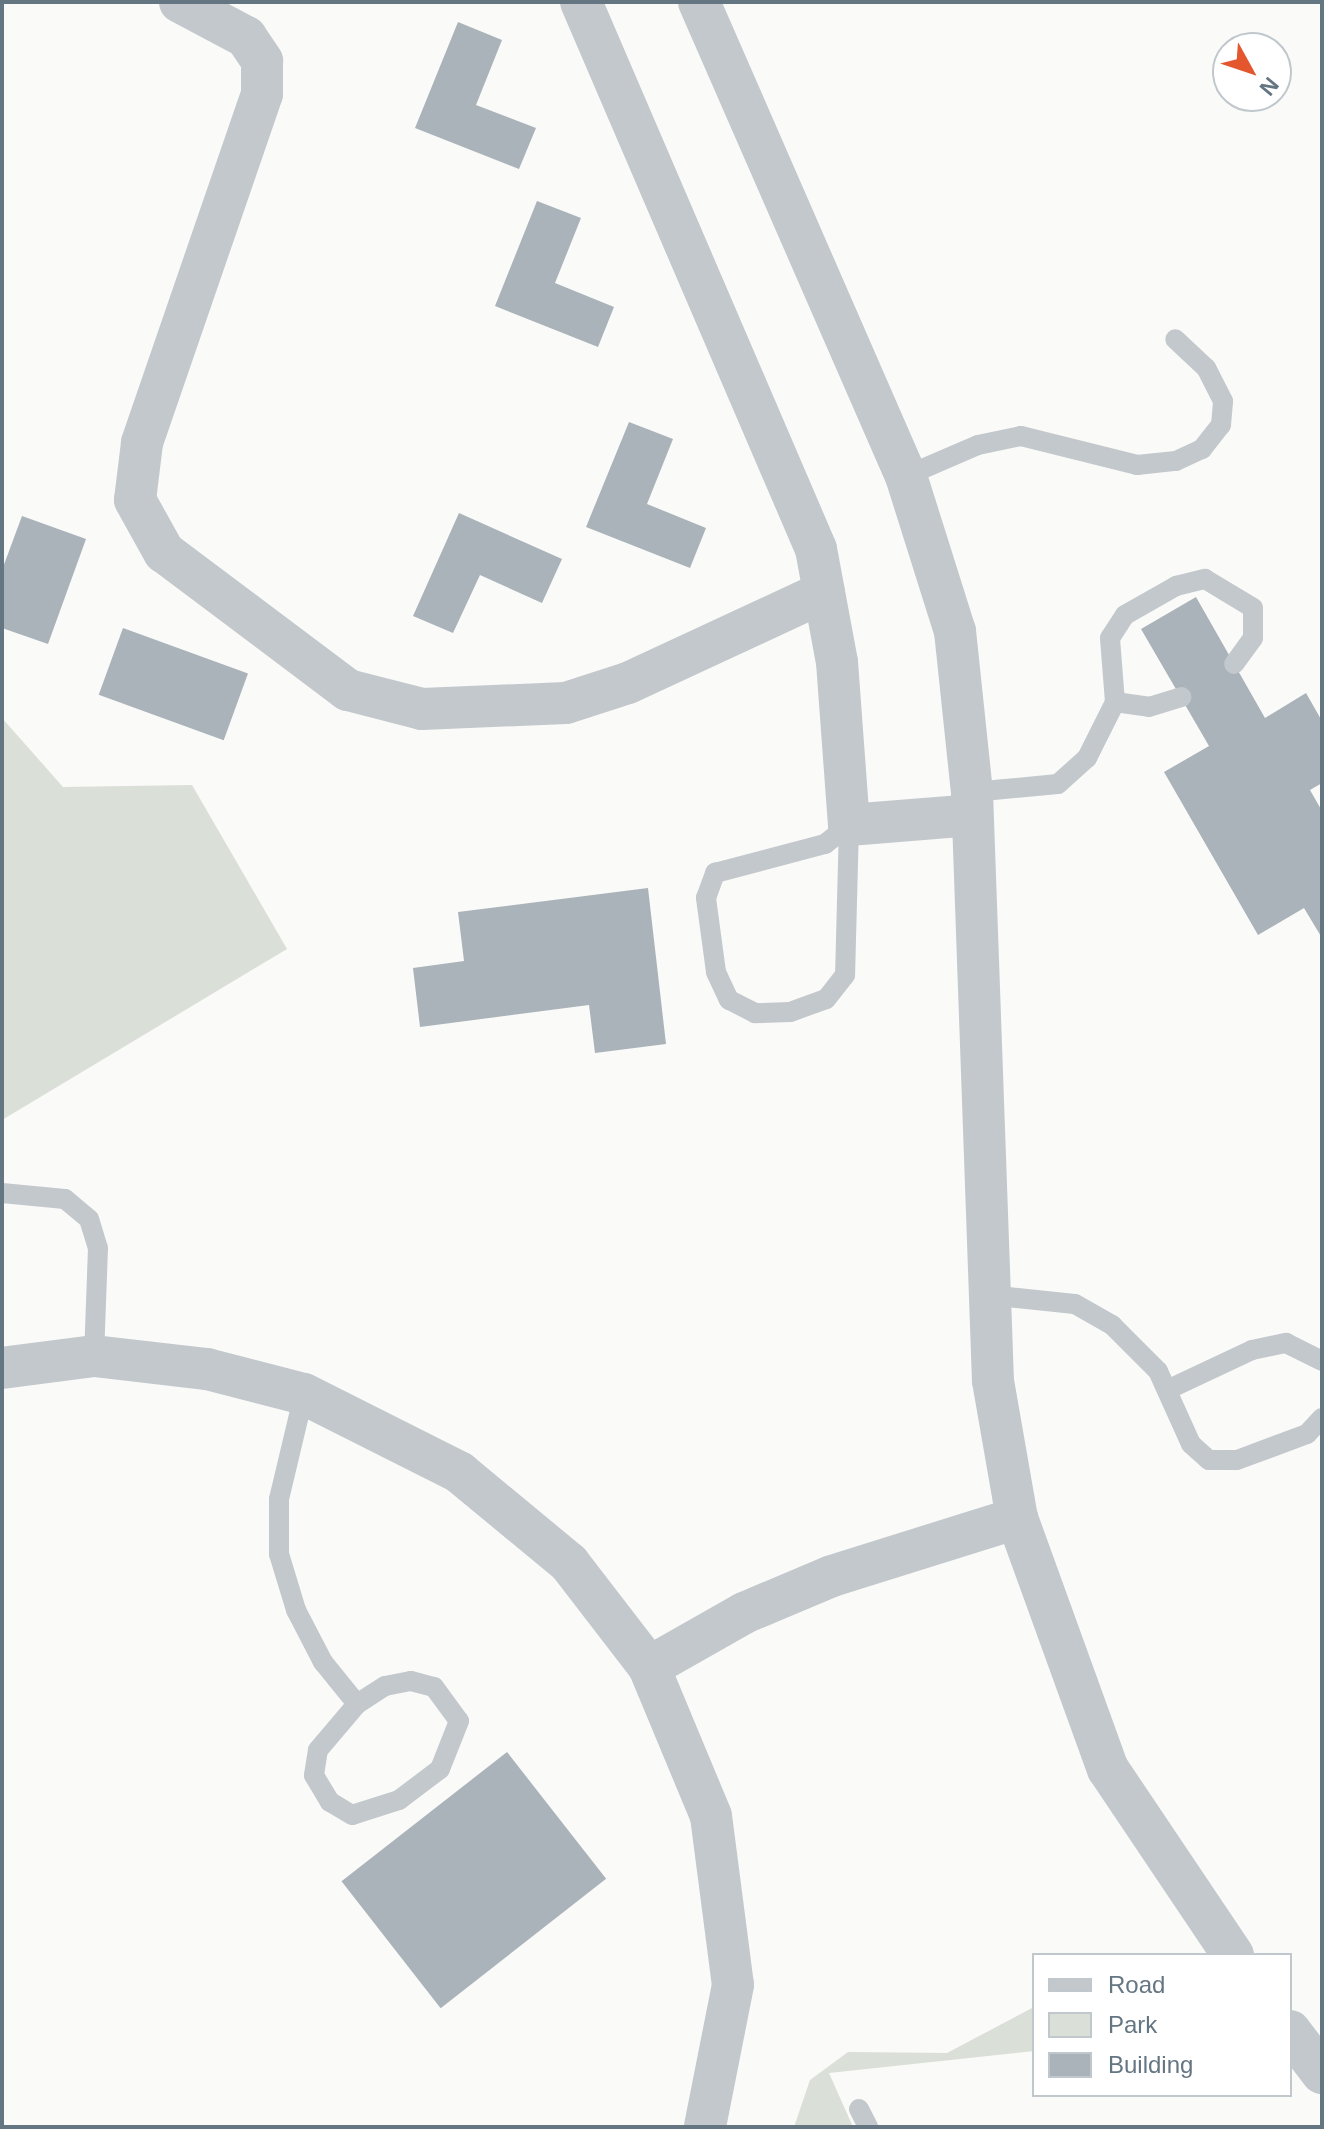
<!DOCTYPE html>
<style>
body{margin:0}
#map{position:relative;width:1324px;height:2129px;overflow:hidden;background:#fafaf8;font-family:Helvetica,sans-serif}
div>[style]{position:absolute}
.green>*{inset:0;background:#dadfd7}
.building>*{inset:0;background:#aab3b9;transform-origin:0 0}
.lane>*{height:20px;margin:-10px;padding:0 10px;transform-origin:10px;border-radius:10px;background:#c3c8cc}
.street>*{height:42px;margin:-21px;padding:0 21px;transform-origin:21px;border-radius:21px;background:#c3c8cc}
span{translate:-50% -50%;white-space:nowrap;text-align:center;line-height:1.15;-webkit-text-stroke:8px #fff;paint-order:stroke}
.frame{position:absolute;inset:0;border:4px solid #657683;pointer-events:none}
.legend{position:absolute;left:1032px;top:1953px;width:260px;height:144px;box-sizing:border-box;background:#fff;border:2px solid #c1c8cd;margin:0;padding:10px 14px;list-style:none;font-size:24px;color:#657683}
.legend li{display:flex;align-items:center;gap:16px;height:40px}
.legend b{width:40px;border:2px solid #c1c8cd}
.north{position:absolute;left:1212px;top:32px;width:80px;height:80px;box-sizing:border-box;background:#fff;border:2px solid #c1c8cd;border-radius:50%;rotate:130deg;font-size:22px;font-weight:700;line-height:32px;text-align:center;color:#657683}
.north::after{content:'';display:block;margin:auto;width:28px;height:36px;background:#e4572e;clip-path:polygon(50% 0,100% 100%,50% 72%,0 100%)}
</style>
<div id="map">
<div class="green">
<i style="clip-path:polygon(2px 718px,63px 787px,192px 785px,287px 949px,2px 1120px)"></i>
<i style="clip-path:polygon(1034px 2007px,1034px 2051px,829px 2073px,853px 2127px,794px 2127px,810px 2080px,848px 2052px,947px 2053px)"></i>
</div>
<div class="building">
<i style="clip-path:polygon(458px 22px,502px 40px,476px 105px,536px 128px,519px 169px,415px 128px)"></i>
<i style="clip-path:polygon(537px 201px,581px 218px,555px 283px,614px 307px,598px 347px,495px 306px)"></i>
<i style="clip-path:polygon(629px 422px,673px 439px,647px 504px,706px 528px,690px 568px,586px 527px)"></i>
<i style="clip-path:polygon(459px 513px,562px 559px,542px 603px,480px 575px,453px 633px,413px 616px)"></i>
<i style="clip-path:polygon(22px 516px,86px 539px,48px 644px,2px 628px,2px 570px)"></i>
<i style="clip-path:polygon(1196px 597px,1265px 718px,1306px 693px,1322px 721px,1322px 783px,1310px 790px,1322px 811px,1322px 938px,1304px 908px,1258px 935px,1164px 772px,1209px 746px,1141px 629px)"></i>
<i style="left:123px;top:628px;width:133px;height:71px;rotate:20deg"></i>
<i style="clip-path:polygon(648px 888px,666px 1044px,595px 1053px,589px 1005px,420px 1027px,413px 968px,464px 961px,458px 912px)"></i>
<i style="left:507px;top:1752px;width:161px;height:210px;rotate:52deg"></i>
</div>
<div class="lane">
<i style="left:906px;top:476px;width:78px;rotate:-23.3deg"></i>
<i style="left:978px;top:445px;width:44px;rotate:-11.8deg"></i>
<i style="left:1021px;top:436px;width:120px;rotate:14deg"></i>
<i style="left:1137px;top:465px;width:39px;rotate:-6deg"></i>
<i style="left:1176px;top:461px;width:29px;rotate:-25deg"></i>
<i style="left:1202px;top:449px;width:31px;rotate:-52deg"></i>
<i style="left:1221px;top:425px;width:24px;rotate:-85deg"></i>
<i style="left:1223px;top:401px;width:37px;rotate:-117deg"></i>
<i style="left:1206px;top:368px;width:42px;rotate:-136.9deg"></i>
<i style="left:1115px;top:702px;width:34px;rotate:8deg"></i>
<i style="left:1149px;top:707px;width:34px;rotate:-17deg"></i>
<i style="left:972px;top:792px;width:86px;rotate:-5.3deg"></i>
<i style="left:1058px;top:784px;width:39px;rotate:-42deg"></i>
<i style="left:1087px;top:758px;width:63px;rotate:-63.4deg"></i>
<i style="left:1115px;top:702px;width:64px;rotate:-94.5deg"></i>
<i style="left:1110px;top:638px;width:27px;rotate:-57deg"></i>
<i style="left:1125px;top:615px;width:59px;rotate:-29.6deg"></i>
<i style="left:1176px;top:586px;width:30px;rotate:-14deg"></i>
<i style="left:1205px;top:579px;width:56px;rotate:31.1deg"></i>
<i style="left:1253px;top:608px;width:30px;rotate:90deg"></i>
<i style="left:1253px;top:638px;width:32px;rotate:126deg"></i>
<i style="left:849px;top:825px;width:150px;rotate:91.5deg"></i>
<i style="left:845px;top:975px;width:31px;rotate:128deg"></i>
<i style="left:826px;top:999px;width:38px;rotate:160deg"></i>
<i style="left:790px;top:1012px;width:35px;rotate:178deg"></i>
<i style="left:755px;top:1013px;width:29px;rotate:-153deg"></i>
<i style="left:729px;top:1000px;width:31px;rotate:-115deg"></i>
<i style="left:716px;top:972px;width:75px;rotate:-97.7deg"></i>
<i style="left:706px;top:898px;width:27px;rotate:-70deg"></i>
<i style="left:715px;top:873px;width:114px;rotate:-14.8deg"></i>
<i style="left:825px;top:844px;width:31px;rotate:-38deg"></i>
<i style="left:2px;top:1193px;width:63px;rotate:5.4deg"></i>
<i style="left:65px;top:1199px;width:31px;rotate:40deg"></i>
<i style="left:89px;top:1219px;width:30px;rotate:73deg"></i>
<i style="left:98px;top:1248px;width:108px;rotate:92.1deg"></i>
<i style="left:988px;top:1295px;width:87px;rotate:5.9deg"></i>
<i style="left:1075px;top:1304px;width:43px;rotate:29.6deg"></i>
<i style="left:1112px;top:1325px;width:65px;rotate:45deg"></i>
<i style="left:1158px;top:1371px;width:80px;rotate:65.7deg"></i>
<i style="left:1191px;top:1444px;width:24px;rotate:42deg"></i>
<i style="left:1209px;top:1460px;width:28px"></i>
<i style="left:1237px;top:1460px;width:75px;rotate:-20.4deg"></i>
<i style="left:1307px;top:1434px;width:22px;rotate:-47deg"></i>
<i style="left:1167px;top:1390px;width:94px;rotate:-25.2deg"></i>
<i style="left:1252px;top:1350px;width:35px;rotate:-12deg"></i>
<i style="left:1286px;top:1343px;width:40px;rotate:26.6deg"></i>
<i style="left:304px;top:1394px;width:108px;rotate:103.4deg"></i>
<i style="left:279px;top:1499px;width:55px;rotate:90deg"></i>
<i style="left:279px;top:1554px;width:59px;rotate:73.1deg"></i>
<i style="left:296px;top:1610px;width:59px;rotate:62.6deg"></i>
<i style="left:323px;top:1662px;width:54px;rotate:51deg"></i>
<i style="left:357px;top:1704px;width:33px;rotate:-33deg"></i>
<i style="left:385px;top:1686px;width:26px;rotate:-11deg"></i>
<i style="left:411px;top:1681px;width:24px;rotate:15deg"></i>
<i style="left:434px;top:1687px;width:42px;rotate:53.7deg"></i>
<i style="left:459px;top:1721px;width:52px;rotate:111.6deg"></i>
<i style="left:440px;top:1769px;width:51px;rotate:142.9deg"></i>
<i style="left:399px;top:1800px;width:49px;rotate:162.3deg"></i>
<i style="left:352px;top:1815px;width:26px;rotate:-149deg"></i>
<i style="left:330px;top:1802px;width:31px;rotate:-121deg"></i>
<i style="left:314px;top:1775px;width:25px;rotate:-81deg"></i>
<i style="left:318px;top:1750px;width:60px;rotate:-49.7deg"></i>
<i style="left:859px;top:2109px;width:20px;rotate:63deg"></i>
</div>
<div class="street">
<i style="left:180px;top:2px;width:75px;rotate:27.9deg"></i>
<i style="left:246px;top:37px;width:29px;rotate:56deg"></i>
<i style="left:262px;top:61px;width:33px;rotate:90deg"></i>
<i style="left:262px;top:94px;width:369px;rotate:109deg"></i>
<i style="left:142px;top:443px;width:57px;rotate:97deg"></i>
<i style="left:135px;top:500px;width:60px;rotate:60.9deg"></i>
<i style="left:164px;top:552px;width:230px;rotate:36.9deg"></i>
<i style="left:348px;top:690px;width:76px;rotate:14.4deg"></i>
<i style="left:422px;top:709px;width:144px;rotate:-2.4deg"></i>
<i style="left:566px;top:703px;width:65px;rotate:-17.9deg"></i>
<i style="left:628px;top:683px;width:216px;rotate:-24.9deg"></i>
<i style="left:581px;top:2px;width:595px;rotate:66.75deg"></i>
<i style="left:816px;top:549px;width:115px;rotate:79.5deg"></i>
<i style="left:837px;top:662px;width:163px;rotate:85.8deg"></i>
<i style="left:849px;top:825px;width:123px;rotate:-4.6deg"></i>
<i style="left:699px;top:2px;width:517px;rotate:66.41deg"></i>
<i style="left:906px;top:476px;width:163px;rotate:72.5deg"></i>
<i style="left:955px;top:631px;width:162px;rotate:84deg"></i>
<i style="left:972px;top:792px;width:589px;rotate:87.96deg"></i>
<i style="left:993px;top:1381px;width:139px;rotate:80.1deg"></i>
<i style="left:1017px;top:1518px;width:267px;rotate:70.1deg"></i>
<i style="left:1108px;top:1769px;width:224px;rotate:56.1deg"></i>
<i style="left:2px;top:1368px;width:93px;rotate:-7.4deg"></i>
<i style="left:94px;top:1356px;width:114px;rotate:6.6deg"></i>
<i style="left:207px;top:1369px;width:100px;rotate:14.5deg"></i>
<i style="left:304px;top:1394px;width:174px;rotate:26.7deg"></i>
<i style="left:459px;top:1472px;width:143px;rotate:39.6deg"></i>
<i style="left:569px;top:1563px;width:131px;rotate:52.4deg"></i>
<i style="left:649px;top:1667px;width:161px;rotate:67.4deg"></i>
<i style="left:711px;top:1816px;width:170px;rotate:82.6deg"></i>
<i style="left:733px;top:1985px;width:145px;rotate:101.2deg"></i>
<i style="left:649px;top:1667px;width:109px;rotate:-29.6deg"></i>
<i style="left:744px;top:1613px;width:95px;rotate:-22.8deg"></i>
<i style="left:832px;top:1576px;width:194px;rotate:-17.4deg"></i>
<i style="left:1290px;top:2031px;width:53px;rotate:52.7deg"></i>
</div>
<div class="frame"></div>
<ul class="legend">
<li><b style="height:10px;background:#c3c8cc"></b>Road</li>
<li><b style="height:22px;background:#dadfd7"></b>Park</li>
<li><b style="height:22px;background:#aab3b9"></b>Building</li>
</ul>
<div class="north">N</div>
</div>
